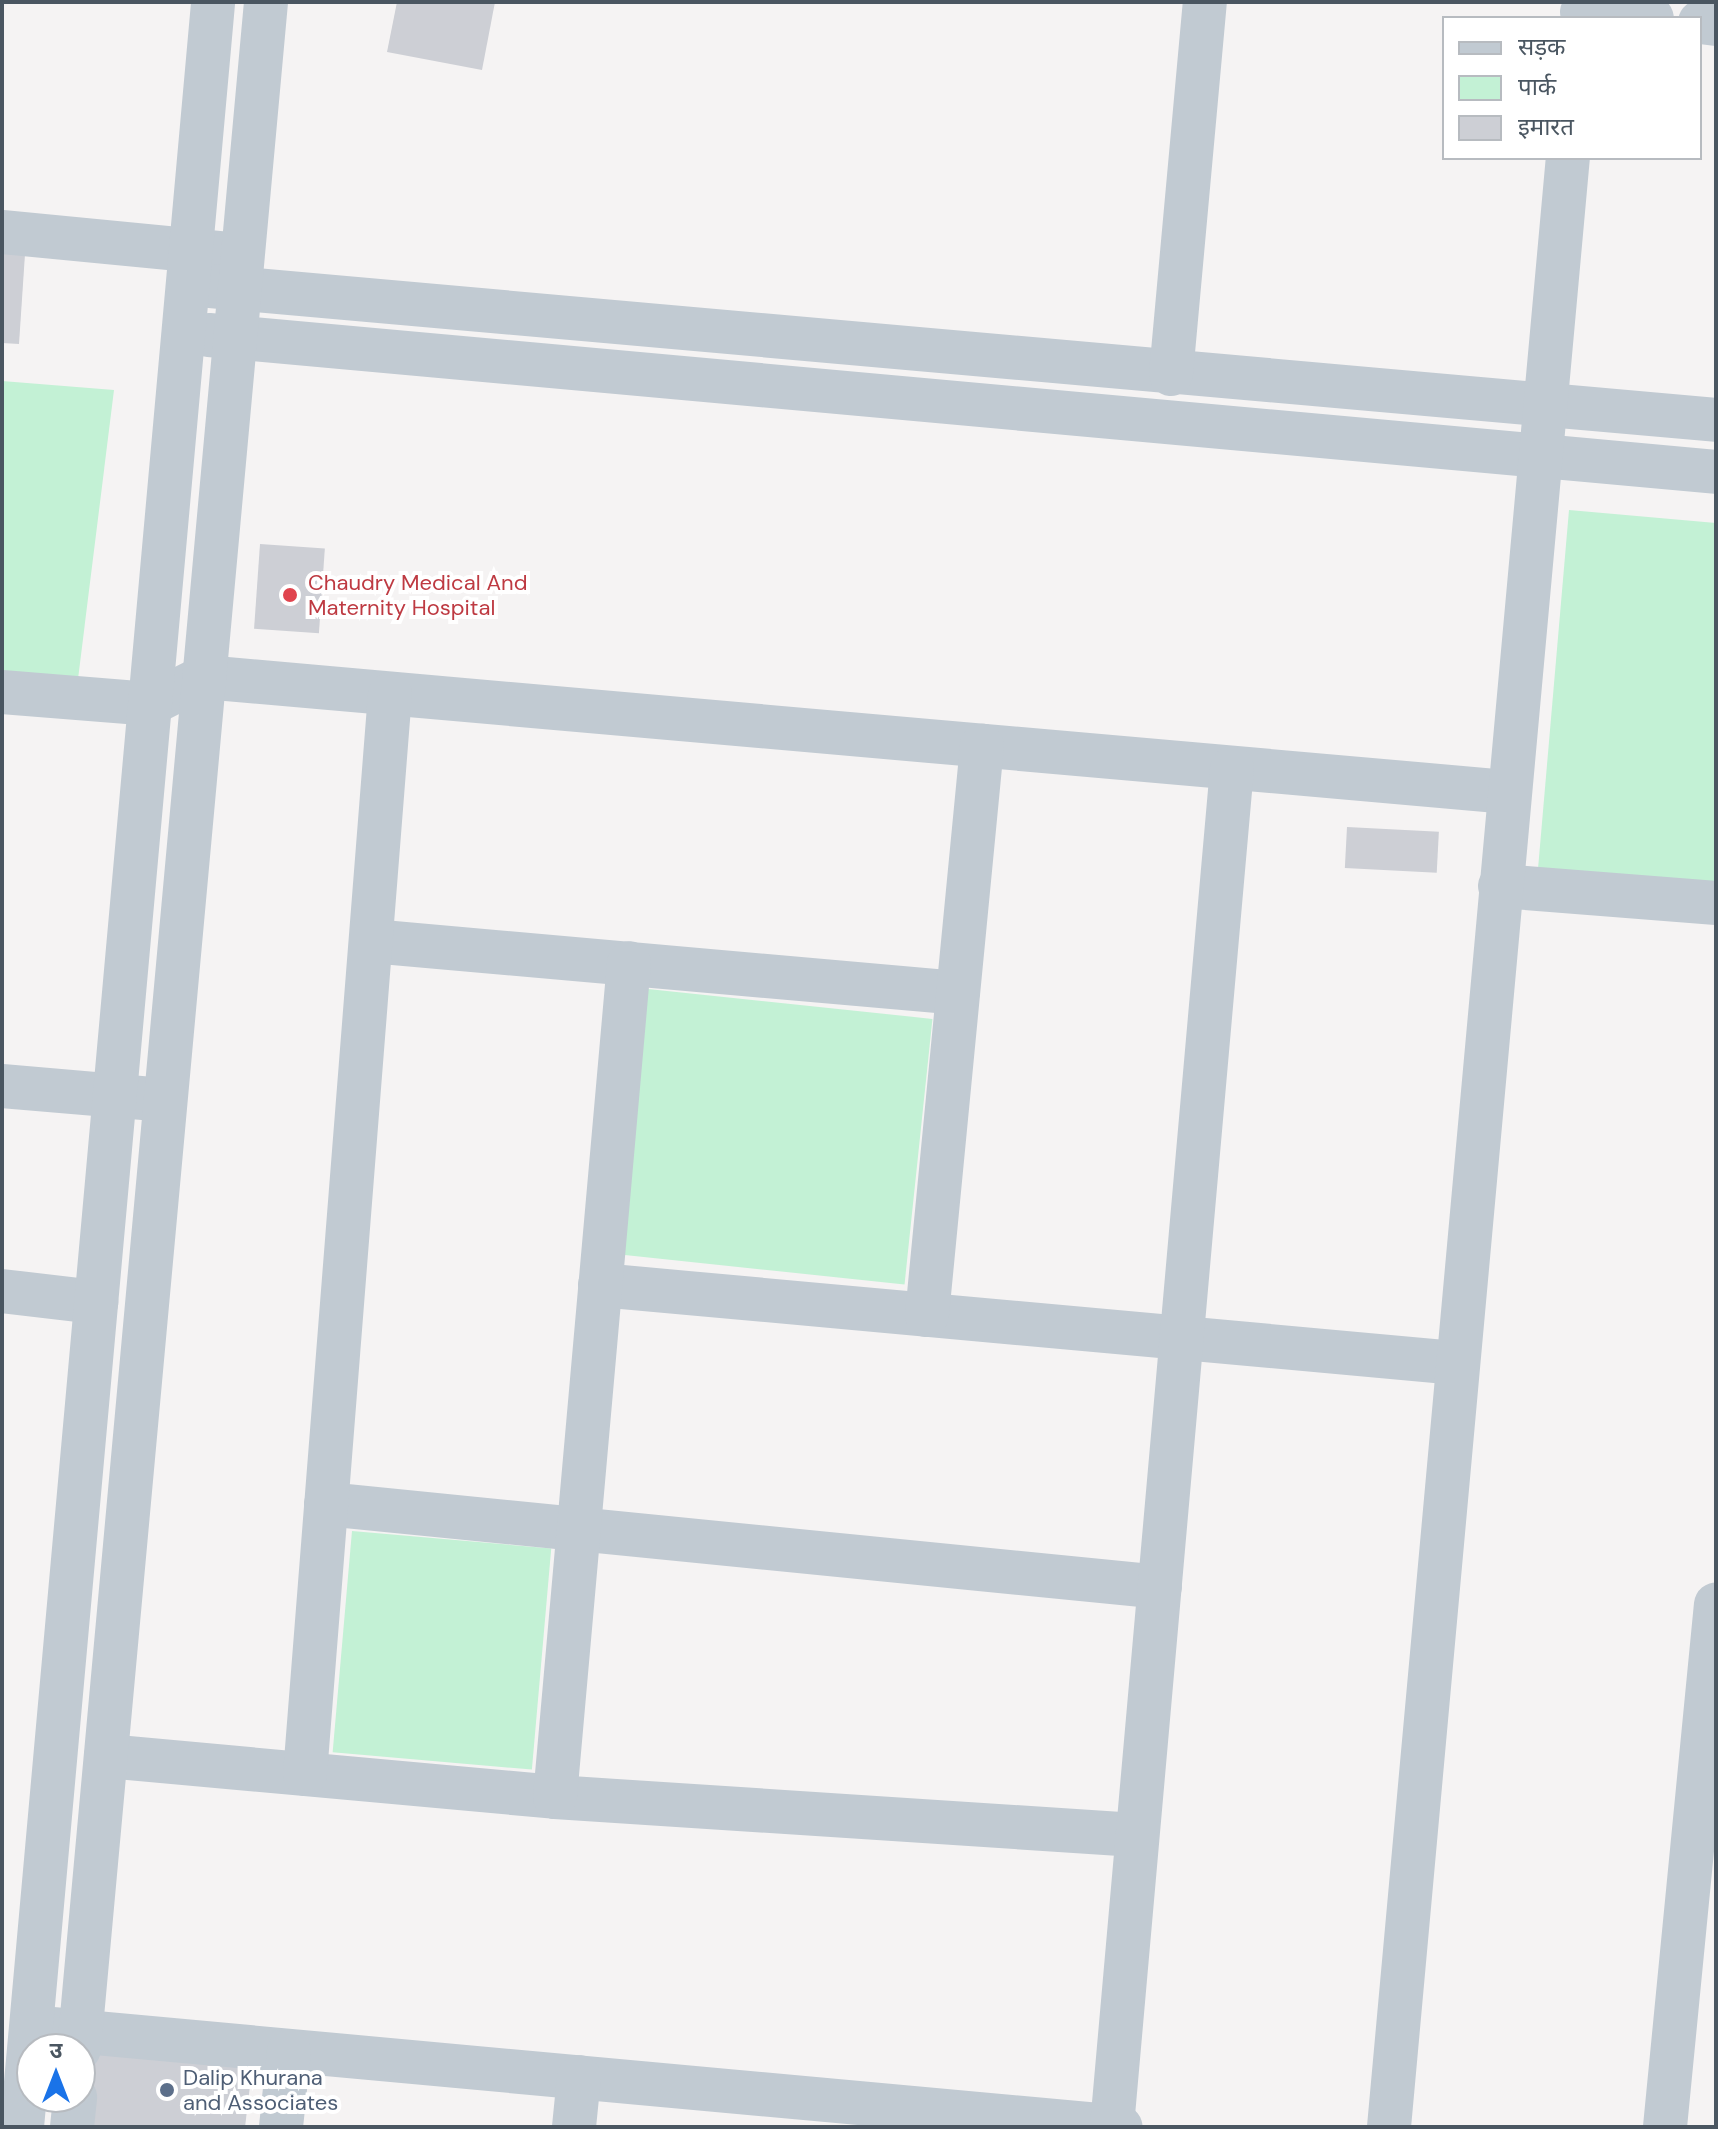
<!DOCTYPE html>
<meta charset="utf-8">
<style>
body{margin:0}
#map{position:relative;width:1718px;height:2129px;overflow:hidden;background:#f5f3f3;font-family:"DM Sans","Noto Sans Devanagari",sans-serif}
div>[style]{position:absolute}
.green>*{inset:0;background:#c3f1d5;transform-origin:0 0}
.building>*{inset:0;background:#cdcfd5;transform-origin:0 0}
.minor>*{height:44px;margin:-22px;padding:0 22px;transform-origin:22px;border-radius:22px;background:#c1cad2}
.dots>*{width:22px;height:22px;translate:-50% -50%;box-sizing:border-box;border:4px solid #fff;border-radius:50%}
span{translate:-50% -50%;white-space:nowrap;text-align:center;line-height:1.15;-webkit-text-stroke:8px #fff;paint-order:stroke}
.health-label{font-size:22px;color:#be3a42}
.left{translate:0 -50%;text-align:left}
.service-label{font-size:22px;color:#4e5e75}
.frame{position:absolute;inset:0;border:4px solid #4a5661;pointer-events:none}
.legend{position:absolute;left:1442px;top:16px;width:260px;height:144px;box-sizing:border-box;background:#fff;border:2px solid #b7bbc0;margin:0;padding:10px 14px;list-style:none;font-size:24px;color:#4a5661}
.legend li{display:flex;align-items:center;gap:16px;height:40px}
.legend b{width:40px;border:2px solid #b7bbc0}
.north{position:absolute;left:16px;top:2033px;width:80px;height:80px;box-sizing:border-box;background:#fff;border:2px solid #b7bbc0;border-radius:50%;rotate:0deg;font-size:22px;font-weight:700;line-height:32px;text-align:center;color:#4a5661}
.north::after{content:'';display:block;margin:auto;width:28px;height:36px;background:#1a73e8;clip-path:polygon(50% 0,100% 100%,50% 72%,0 100%)}
</style>
<div id="map">
<div class="green">
<i style="clip-path:polygon(2px 381px,114px 390px,78px 679px,2px 672px)"></i>
<i style="clip-path:polygon(1569px 510px,1716px 523px,1716px 885px,1538px 869px)"></i>
<i style="left:648px;top:989px;width:286px;height:267px;rotate:6deg"></i>
<i style="left:352px;top:1531px;width:200px;height:222px;rotate:5deg"></i>
</div>
<div class="building">
<i style="clip-path:polygon(397px 2px,495px 2px,482px 70px,387px 52px)"></i>
<i style="clip-path:polygon(2px 252px,25px 254px,19px 344px,2px 343px)"></i>
<i style="left:260px;top:544px;width:65px;height:85px;rotate:4deg"></i>
<i style="left:1347px;top:827px;width:92px;height:41px;rotate:3deg"></i>
<i style="clip-path:polygon(90px 2040px,254px 2053px,245px 2127px,80px 2127px)"></i>
</div>
<div class="minor">
<i style="left:1582px;top:12px;width:70px;rotate:4.9deg"></i>
<i style="left:1700px;top:22px;width:16px;rotate:7deg"></i>
<i style="left:2px;top:232px;width:220px;rotate:5.5deg"></i>
<i style="left:210px;top:286px;width:1512px;rotate:5.08deg"></i>
<i style="left:209px;top:335px;width:1513px;rotate:5.19deg"></i>
<i style="left:1171px;top:374px;width:374px;rotate:-84.8deg"></i>
<i style="left:2px;top:692px;width:148px;rotate:4.6deg"></i>
<i style="left:150px;top:704px;width:60px;rotate:-26.6deg"></i>
<i style="left:204px;top:677px;width:1310px;rotate:5.04deg"></i>
<i style="left:1500px;top:886px;width:217px;rotate:4.5deg"></i>
<i style="left:371px;top:941px;width:589px;rotate:5.06deg"></i>
<i style="left:2px;top:1086px;width:142px;rotate:4.9deg"></i>
<i style="left:600px;top:1285px;width:861px;rotate:5.2deg"></i>
<i style="left:2px;top:1291px;width:95px;rotate:6.7deg"></i>
<i style="left:927px;top:1315px;width:572px;rotate:-84.48deg"></i>
<i style="left:326px;top:1504px;width:838px;rotate:5.68deg"></i>
<i style="left:106px;top:1756px;width:451px;rotate:5.2deg"></i>
<i style="left:555px;top:1797px;width:582px;rotate:3.74deg"></i>
<i style="left:305px;top:1774px;width:1083px;rotate:-85.5deg"></i>
<i style="left:555px;top:1797px;width:837px;rotate:-84.93deg"></i>
<i style="left:52px;top:2029px;width:1073px;rotate:5.24deg"></i>
<i style="left:79px;top:2049px;width:2056px;rotate:-84.78deg"></i>
<i style="left:1112px;top:2126px;width:1363px;rotate:-84.95deg"></i>
<i style="left:22px;top:2127px;width:2134px;rotate:-84.86deg"></i>
<i style="left:72px;top:2127px;width:30px;rotate:-84deg"></i>
<i style="left:281px;top:2127px;width:76px;rotate:-84deg"></i>
<i style="left:574px;top:2127px;width:50px;rotate:-84.3deg"></i>
<i style="left:1389px;top:2127px;width:1977px;rotate:-84.81deg"></i>
<i style="left:1665px;top:2127px;width:525px;rotate:-84.43deg"></i>
</div>
<div class="dots">
<i style="left:290px;top:595px;background:#e0444e"></i>
<i style="left:167px;top:2090px;background:#5c6f8a"></i>
</div>
<div class="health-label">
<span class="left" style="left:308px;top:595px">Chaudry Medical And<br>Maternity Hospital</span>
</div>
<div class="service-label">
<span class="left" style="left:183px;top:2090px">Dalip Khurana<br>and Associates</span>
</div>
<div class="frame"></div>
<ul class="legend">
<li><b style="height:10px;background:#c1cad2"></b>सड़क</li>
<li><b style="height:22px;background:#c3f1d5"></b>पार्क</li>
<li><b style="height:22px;background:#cdcfd5"></b>इमारत</li>
</ul>
<div class="north">उ</div>
</div>
